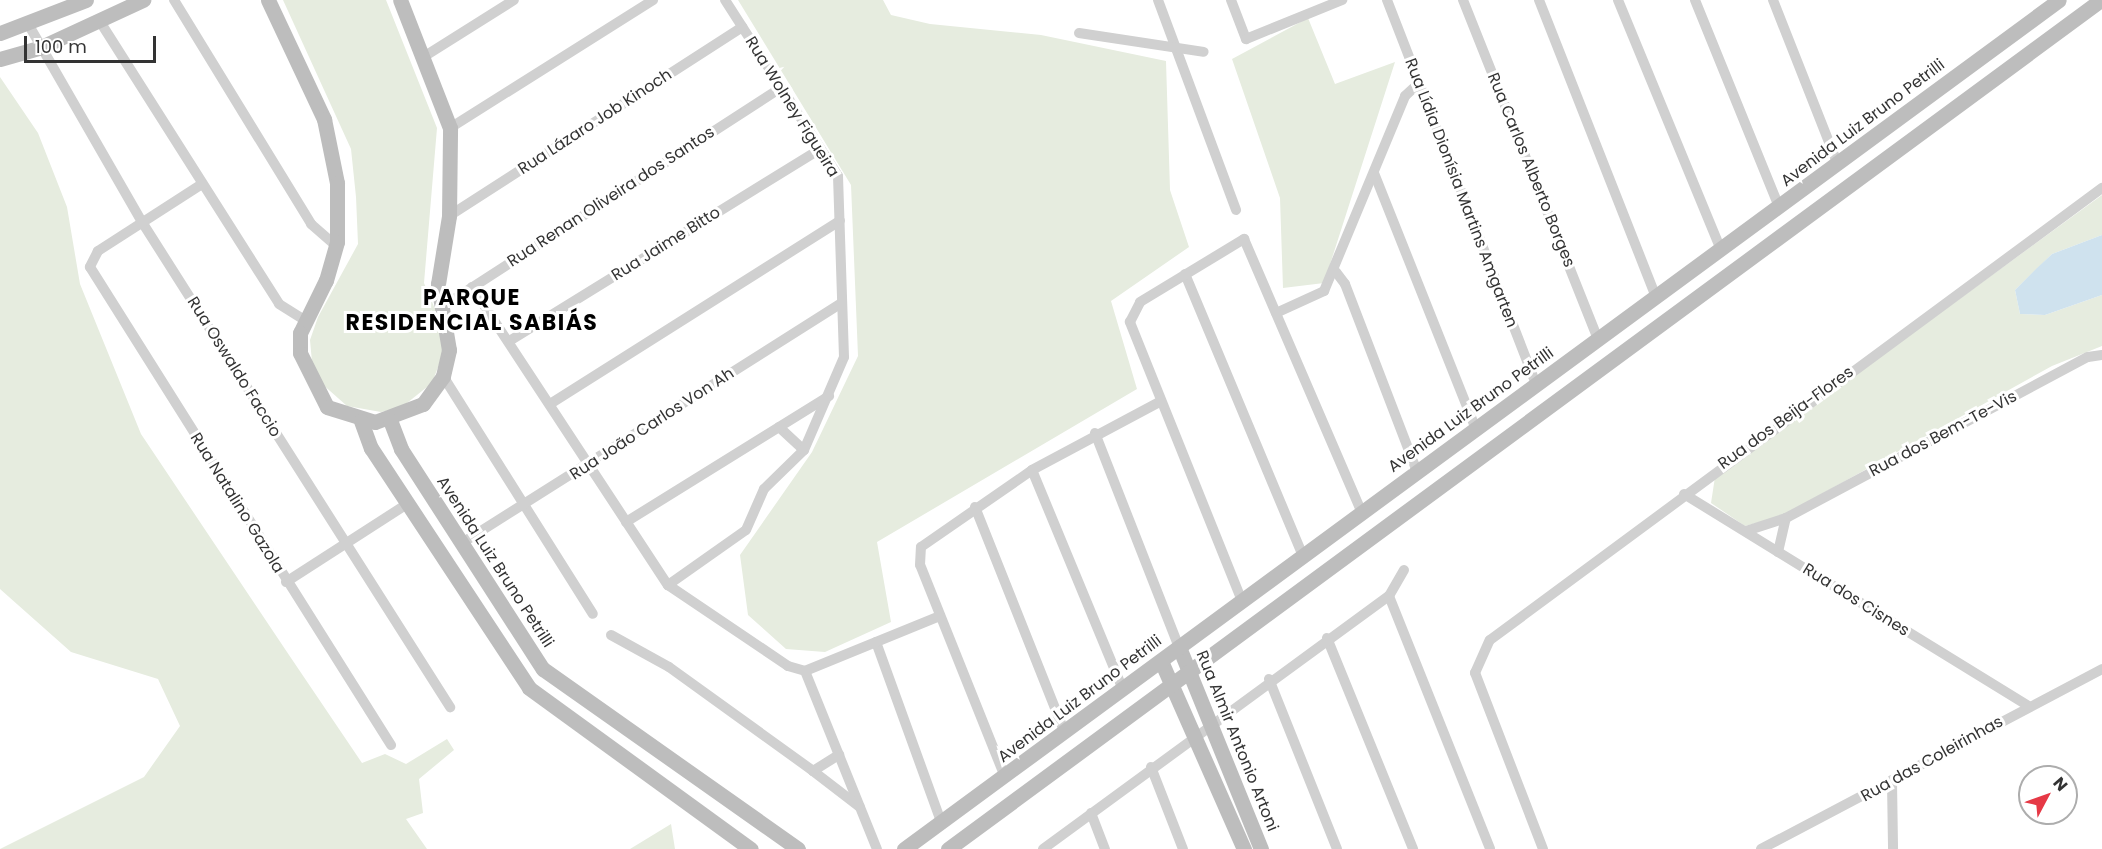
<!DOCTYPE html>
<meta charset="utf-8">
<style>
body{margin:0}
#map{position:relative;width:2102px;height:849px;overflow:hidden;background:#fff;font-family:Poppins,sans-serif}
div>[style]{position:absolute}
.green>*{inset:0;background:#e6ecdf}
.water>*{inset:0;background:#cfe2ee}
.street>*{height:10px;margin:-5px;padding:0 5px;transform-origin:5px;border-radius:5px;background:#d0d0d0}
.secondary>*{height:15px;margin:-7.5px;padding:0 7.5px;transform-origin:7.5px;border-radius:7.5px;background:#bdbdbd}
span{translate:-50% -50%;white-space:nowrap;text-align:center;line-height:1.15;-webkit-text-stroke:6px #fff;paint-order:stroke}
.street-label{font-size:16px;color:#333}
.district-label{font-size:22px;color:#000;font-weight:700;letter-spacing:1.5px}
.north{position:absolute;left:2018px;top:765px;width:60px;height:60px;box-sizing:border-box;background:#fff;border:2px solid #adadad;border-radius:50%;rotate:49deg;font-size:16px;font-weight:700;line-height:24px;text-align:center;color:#333}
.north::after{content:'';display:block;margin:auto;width:21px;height:27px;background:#e63946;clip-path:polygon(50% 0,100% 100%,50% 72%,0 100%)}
.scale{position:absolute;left:24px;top:36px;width:132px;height:27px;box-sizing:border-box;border:3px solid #333;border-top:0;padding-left:8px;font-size:18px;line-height:21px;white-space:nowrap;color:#333;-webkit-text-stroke:4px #fff;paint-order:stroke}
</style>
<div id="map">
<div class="green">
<i style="clip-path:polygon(283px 0,386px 0,437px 128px,424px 283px,438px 316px,443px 354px,432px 383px,402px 407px,381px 412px,347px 406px,321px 383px,312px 362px,310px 340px,318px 317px,358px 244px,356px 197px,351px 149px)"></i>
<i style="clip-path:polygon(738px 0,883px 0,891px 15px,930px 24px,1041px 35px,1166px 61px,1170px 190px,1189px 247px,1111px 301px,1137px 389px,877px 542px,891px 622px,825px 652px,786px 649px,748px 615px,740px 555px,812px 452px,858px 356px,851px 185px)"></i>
<i style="clip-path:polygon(1308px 18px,1335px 84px,1395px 62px,1324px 283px,1283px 288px,1280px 198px,1232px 59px)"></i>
<i style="clip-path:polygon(0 77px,38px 133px,67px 207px,80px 284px,141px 434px,289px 655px,362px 763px,385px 754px,406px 764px,447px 739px,454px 750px,419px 779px,423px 813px,406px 819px,427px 849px,0 849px,144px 777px,180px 726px,158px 679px,71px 652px,0 589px)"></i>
<i style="clip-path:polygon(2102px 195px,2102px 235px,2052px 254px,2015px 290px,2020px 314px,2045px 315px,2102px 295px,2102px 346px,2052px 366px,1782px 516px,1745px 526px,1711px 503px,1715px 477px)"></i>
<i style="clip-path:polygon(671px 824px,675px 849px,630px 849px)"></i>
</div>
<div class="water">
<i style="clip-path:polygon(2102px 235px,2102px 295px,2045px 315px,2020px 314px,2015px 290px,2036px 269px,2052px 254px)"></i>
</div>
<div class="street">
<i style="left:174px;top:0;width:263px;rotate:58.5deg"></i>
<i style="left:311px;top:224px;width:33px;rotate:41deg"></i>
<i style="left:1158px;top:0;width:224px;rotate:69.6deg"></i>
<i style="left:1231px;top:0;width:42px;rotate:69deg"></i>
<i style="left:1246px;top:39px;width:104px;rotate:-22.1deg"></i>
<i style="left:1387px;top:0;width:413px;rotate:68.8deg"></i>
<i style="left:1463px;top:0;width:365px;rotate:68.3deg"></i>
<i style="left:1539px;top:0;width:319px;rotate:68.5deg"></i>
<i style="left:1618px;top:0;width:270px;rotate:67.6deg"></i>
<i style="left:1695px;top:0;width:223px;rotate:67.9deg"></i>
<i style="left:1773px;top:0;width:177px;rotate:68.5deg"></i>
<i style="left:99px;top:20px;width:336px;rotate:57.6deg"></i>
<i style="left:279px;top:304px;width:31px;rotate:32deg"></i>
<i style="left:27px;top:22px;width:231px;rotate:60.1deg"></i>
<i style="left:142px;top:222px;width:575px;rotate:57.58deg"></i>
<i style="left:1079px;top:33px;width:126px;rotate:8.6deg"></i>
<i style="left:425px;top:56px;width:105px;rotate:-32.2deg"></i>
<i style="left:450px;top:128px;width:240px;rotate:-32.2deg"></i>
<i style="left:1374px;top:173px;width:276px;rotate:68.3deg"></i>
<i style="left:202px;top:184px;width:124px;rotate:147.2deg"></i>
<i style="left:98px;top:251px;width:18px;rotate:117deg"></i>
<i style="left:90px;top:267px;width:565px;rotate:57.8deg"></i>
<i style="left:449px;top:216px;width:349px;rotate:-32.8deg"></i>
<i style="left:1336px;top:272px;width:15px;rotate:53deg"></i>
<i style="left:1345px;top:284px;width:201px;rotate:69deg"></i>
<i style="left:1185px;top:274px;width:306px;rotate:67.3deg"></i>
<i style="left:472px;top:287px;width:357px;rotate:56.7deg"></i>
<i style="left:668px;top:585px;width:145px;rotate:34deg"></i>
<i style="left:788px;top:666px;width:18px;rotate:16deg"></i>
<i style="left:442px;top:307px;width:403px;rotate:-32.9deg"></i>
<i style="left:1276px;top:313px;width:53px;rotate:-24.6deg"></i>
<i style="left:1324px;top:291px;width:211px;rotate:-67.4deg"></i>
<i style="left:1405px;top:96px;width:19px;rotate:-43deg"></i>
<i style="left:511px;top:340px;width:363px;rotate:-31.7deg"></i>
<i style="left:443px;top:376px;width:281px;rotate:57.8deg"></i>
<i style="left:550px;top:404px;width:343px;rotate:-32.3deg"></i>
<i style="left:779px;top:427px;width:34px;rotate:43deg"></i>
<i style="left:1095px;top:433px;width:230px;rotate:68.6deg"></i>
<i style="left:1032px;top:470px;width:238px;rotate:67.5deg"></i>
<i style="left:1684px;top:494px;width:405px;rotate:31.6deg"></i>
<i style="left:975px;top:507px;width:243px;rotate:68.3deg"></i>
<i style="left:626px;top:522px;width:239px;rotate:-31.8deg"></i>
<i style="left:1746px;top:531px;width:42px;rotate:-18deg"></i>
<i style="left:1786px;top:518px;width:342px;rotate:-28.1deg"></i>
<i style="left:2088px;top:357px;width:14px;rotate:-8deg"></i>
<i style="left:462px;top:543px;width:449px;rotate:-32.3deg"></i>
<i style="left:1778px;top:552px;width:35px;rotate:-77deg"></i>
<i style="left:286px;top:582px;width:144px;rotate:-32.8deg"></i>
<i style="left:668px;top:585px;width:95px;rotate:-35.2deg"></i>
<i style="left:746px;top:530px;width:45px;rotate:-66.3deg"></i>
<i style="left:764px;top:489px;width:56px;rotate:-44.3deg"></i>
<i style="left:804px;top:450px;width:101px;rotate:-66.7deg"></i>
<i style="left:844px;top:357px;width:181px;rotate:-91.9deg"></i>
<i style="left:838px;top:176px;width:209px;rotate:-122.7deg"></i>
<i style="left:1389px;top:596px;width:272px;rotate:68.2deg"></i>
<i style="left:1242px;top:601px;width:301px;rotate:-111.9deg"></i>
<i style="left:1130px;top:322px;width:22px;rotate:-63deg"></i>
<i style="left:1140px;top:302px;width:122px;rotate:-31.2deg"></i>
<i style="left:1244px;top:239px;width:298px;rotate:66.7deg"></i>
<i style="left:611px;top:635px;width:66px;rotate:28.9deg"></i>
<i style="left:669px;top:667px;width:178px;rotate:35.8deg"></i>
<i style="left:813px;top:771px;width:31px;rotate:-32deg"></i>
<i style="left:1327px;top:638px;width:228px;rotate:67.8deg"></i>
<i style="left:876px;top:642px;width:194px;rotate:70.1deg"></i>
<i style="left:805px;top:671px;width:192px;rotate:68deg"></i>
<i style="left:805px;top:671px;width:146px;rotate:-22.2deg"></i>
<i style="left:1269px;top:679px;width:183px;rotate:68.2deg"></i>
<i style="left:1151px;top:767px;width:88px;rotate:68.7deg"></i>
<i style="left:813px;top:771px;width:59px;rotate:37.5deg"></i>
<i style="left:1005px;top:777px;width:228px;rotate:-111.8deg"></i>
<i style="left:920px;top:565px;width:18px;rotate:-87deg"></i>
<i style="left:921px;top:547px;width:135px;rotate:-34.7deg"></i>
<i style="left:1032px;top:470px;width:146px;rotate:-28.1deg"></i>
<i style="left:1892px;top:782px;width:67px;rotate:89.1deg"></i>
<i style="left:1091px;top:813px;width:39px;rotate:69deg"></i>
<i style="left:1043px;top:849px;width:429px;rotate:-36.2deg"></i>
<i style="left:1389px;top:596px;width:30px;rotate:-60deg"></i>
<i style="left:1543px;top:849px;width:189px;rotate:-111.1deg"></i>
<i style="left:1475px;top:673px;width:36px;rotate:-66deg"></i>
<i style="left:1490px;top:640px;width:761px;rotate:-36.45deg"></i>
<i style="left:1761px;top:849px;width:386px;rotate:-27.8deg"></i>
</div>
<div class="secondary">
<i style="left:268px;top:0;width:132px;rotate:64.8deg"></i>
<i style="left:324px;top:119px;width:65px;rotate:78.5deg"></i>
<i style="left:337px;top:183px;width:59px;rotate:90deg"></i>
<i style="left:337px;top:242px;width:40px;rotate:106deg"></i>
<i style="left:326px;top:280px;width:59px;rotate:116.1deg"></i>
<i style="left:300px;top:333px;width:20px;rotate:90deg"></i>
<i style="left:300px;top:353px;width:60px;rotate:63.4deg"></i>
<i style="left:327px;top:407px;width:50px;rotate:17.4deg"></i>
<i style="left:375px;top:422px;width:51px;rotate:-20.6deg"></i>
<i style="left:423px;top:404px;width:34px;rotate:-54deg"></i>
<i style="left:443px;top:376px;width:27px;rotate:-77deg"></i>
<i style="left:449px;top:350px;width:67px;rotate:-99.5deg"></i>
<i style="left:438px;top:284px;width:69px;rotate:-80.8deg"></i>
<i style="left:449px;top:216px;width:88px;rotate:-89.3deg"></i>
<i style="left:450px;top:128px;width:137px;rotate:-111.3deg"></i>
<i style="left:0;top:33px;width:92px;rotate:-21deg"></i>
<i style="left:0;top:59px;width:41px;rotate:-15.8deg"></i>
<i style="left:39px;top:48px;width:115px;rotate:-24.8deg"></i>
<i style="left:390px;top:420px;width:31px;rotate:69deg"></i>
<i style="left:401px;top:449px;width:262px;rotate:57.2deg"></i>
<i style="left:543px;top:669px;width:312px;rotate:35.2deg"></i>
<i style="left:361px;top:421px;width:29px;rotate:70deg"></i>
<i style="left:371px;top:448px;width:287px;rotate:56.6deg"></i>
<i style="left:529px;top:688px;width:274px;rotate:36deg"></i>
<i style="left:1179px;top:647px;width:218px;rotate:67.9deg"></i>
<i style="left:1161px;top:661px;width:206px;rotate:66.2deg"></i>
<i style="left:904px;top:849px;width:1433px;rotate:-36.32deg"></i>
<i style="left:948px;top:849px;width:1432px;rotate:-36.37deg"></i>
</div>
<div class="street-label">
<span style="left:792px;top:107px;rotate:58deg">Rua Wolney Figueira</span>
<span style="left:595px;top:122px;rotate:-33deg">Rua Lázaro Job Kinoch</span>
<span style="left:1863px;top:123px;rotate:-37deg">Avenida Luiz Bruno Petrilli</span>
<span style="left:1531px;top:170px;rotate:68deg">Rua Carlos Alberto Borges</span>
<span style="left:1461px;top:193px;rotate:69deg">Rua Lídia Dionísia Martins Amgarten</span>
<span style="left:611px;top:197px;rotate:-33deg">Rua Renan Oliveira dos Santos</span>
<span style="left:666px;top:244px;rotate:-32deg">Rua Jaime Bitto</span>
<span style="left:234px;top:367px;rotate:58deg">Rua Oswaldo Faccio</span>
<span style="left:1471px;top:410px;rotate:-36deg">Avenida Luiz Bruno Petrilli</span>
<span style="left:1786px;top:418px;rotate:-36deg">Rua dos Beija-Flores</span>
<span style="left:652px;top:424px;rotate:-33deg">Rua João Carlos Von Ah</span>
<span style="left:1943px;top:434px;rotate:-28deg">Rua dos Bem-Te-Vis</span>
<span style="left:237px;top:503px;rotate:58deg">Rua Natalino Gazola</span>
<span style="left:495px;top:562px;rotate:57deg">Avenida Luiz Bruno Petrilli</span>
<span style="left:1856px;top:600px;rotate:32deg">Rua dos Cisnes</span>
<span style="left:1080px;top:699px;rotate:-37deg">Avenida Luiz Bruno Petrilli</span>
<span style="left:1237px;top:741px;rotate:68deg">Rua Almir Antonio Artoni</span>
<span style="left:1932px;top:759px;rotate:-29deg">Rua das Coleirinhas</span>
</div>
<div class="district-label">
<span style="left:472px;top:310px">PARQUE<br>RESIDENCIAL SABIÁS</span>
</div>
<div class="north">N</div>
<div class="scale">100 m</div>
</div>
